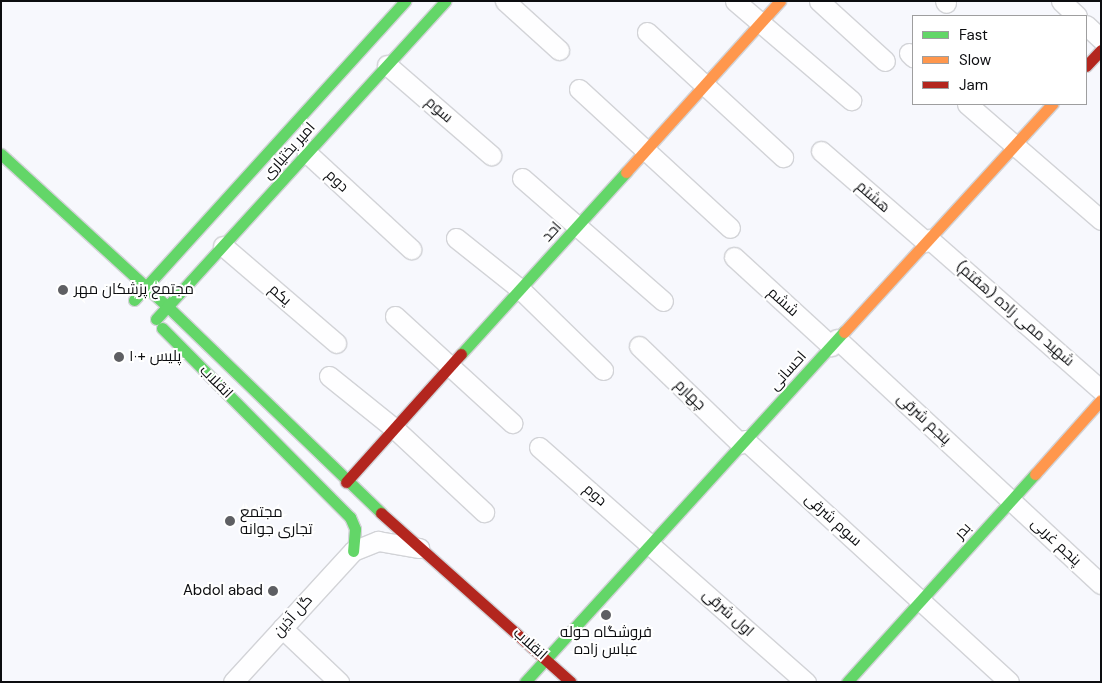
<!DOCTYPE html>
<meta charset="utf-8">
<style>
body{margin:0}
#map{position:relative;width:1102px;height:683px;overflow:hidden;background:#f7f8fd;font-family:"DM Sans",Cairo,sans-serif}
div>[style]{position:absolute}
[style*='--x']{left:calc(var(--x)*1px);top:calc(var(--y)*1px);width:calc(var(--w)*1px);rotate:calc(var(--a)*1deg)}
.roads{filter:drop-shadow(1px 0 #d2d3d7) drop-shadow(-1px 0 #d2d3d7) drop-shadow(0 1px #d2d3d7) drop-shadow(0 -1px #d2d3d7)}
.street>*{height:19px;margin:-9.5px;padding:0 9.5px;transform-origin:9.5px;border-radius:9.5px;background:#fefeff}
.fast>*{height:11px;margin:-5.5px;padding:0 5.5px;transform-origin:5.5px;border-radius:5.5px;background:#63d668}
.slow>*{height:11px;margin:-5.5px;padding:0 5.5px;transform-origin:5.5px;border-radius:5.5px;background:#ff974d}
.jam>*{height:11px;margin:-5.5px;padding:0 5.5px;transform-origin:5.5px;border-radius:5.5px;background:#b3261e}
.dots>*{width:14px;height:14px;translate:-50% -50%;box-sizing:border-box;border:2px solid #fff;border-radius:50%}
span{translate:-50% -50%;white-space:nowrap;text-align:center;line-height:1.15;-webkit-text-stroke:4px #fff;paint-order:stroke}
.street-label{font-size:15px;color:#0c0d10}
.poi-label{font-size:15px;color:#0c0d10}
.left{translate:0 -50%;text-align:left}
.right{translate:-100% -50%;text-align:right}
.frame{position:absolute;inset:0;border:2px solid #0c0d10;pointer-events:none}
.legend{position:absolute;left:912px;top:15px;width:175px;height:90px;box-sizing:border-box;background:#fff;border:1px solid #9e9e9f;margin:0;padding:6px 9px;list-style:none;font-size:15px;color:#0c0d10}
.legend li{display:flex;align-items:center;gap:10px;height:25px}
.legend b{width:25px;border:1px solid #9e9e9f}
</style>
<div id="map">
<div class="roads">
<div class="street">
<div style="--x:505;--y:1;--w:73;--a:42.2"></div>
<div style="--x:735;--y:1;--w:153;--a:40.5"></div>
<div style="--x:819;--y:1;--w:89;--a:42.3"></div>
<div style="--x:945;--y:1;--w:2;--a:63"></div>
<div style="--x:1061;--y:1;--w:22;--a:43"></div>
<div style="--x:1086;--y:25;--w:21;--a:43"></div>
<div style="--x:647;--y:32;--w:185;--a:42.6"></div>
<div style="--x:909;--y:53;--w:6;--a:45"></div>
<div style="--x:387;--y:65;--w:138;--a:40.9"></div>
<div style="--x:579;--y:89;--w:205;--a:42.6"></div>
<div style="--x:967;--y:104;--w:177;--a:40.9"></div>
<div style="--x:821;--y:151;--w:139;--a:40.9"></div>
<div style="--x:307;--y:153;--w:142;--a:42.7"></div>
<div style="--x:522;--y:178;--w:187;--a:41.1"></div>
<div style="--x:456;--y:238;--w:82;--a:38.6"></div>
<div style="--x:520;--y:289;--w:116;--a:44.3"></div>
<div style="--x:929;--y:239;--w:229;--a:41.3"></div>
<div style="--x:223;--y:246;--w:149;--a:40.6"></div>
<div style="--x:734;--y:257;--w:132;--a:42.5"></div>
<div style="--x:395;--y:316;--w:159;--a:42.4"></div>
<div style="--x:837;--y:339;--w:360;--a:42.9"></div>
<div style="--x:639;--y:346;--w:141;--a:43.9"></div>
<div style="--x:329;--y:376;--w:85;--a:38.8"></div>
<div style="--x:395;--y:429;--w:122;--a:43"></div>
<div style="--x:745;--y:440;--w:358;--a:42.5"></div>
<div style="--x:539;--y:447;--w:356;--a:41.4"></div>
<div style="--x:282;--y:628;--w:79;--a:43.5"></div>
<div style="--x:233;--y:682;--w:178;--a:-47.5"></div>
<div style="--x:353;--y:551;--w:27;--a:-22"></div>
<div style="--x:378;--y:541;--w:42;--a:9.7"></div>
</div>
<div class="fast">
<div style="--x:1;--y:154;--w:225;--a:42.5"></div>
<div style="--x:167;--y:306;--w:298;--a:44"></div>
<div style="--x:134;--y:300;--w:404;--a:-47.8"></div>
<div style="--x:156;--y:319;--w:430;--a:-47.7"></div>
<div style="--x:162;--y:328;--w:267;--a:45.2"></div>
<div style="--x:350;--y:517;--w:13;--a:67"></div>
<div style="--x:355;--y:529;--w:22;--a:95"></div>
<div style="--x:461;--y:354;--w:246;--a:-47.8"></div>
<div style="--x:525;--y:682;--w:474;--a:-47.7"></div>
<div style="--x:847;--y:682;--w:280;--a:-47.9"></div>
</div>
<div class="slow">
<div style="--x:626;--y:172;--w:230;--a:-48"></div>
<div style="--x:844;--y:332;--w:309;--a:-47.6"></div>
<div style="--x:1035;--y:474;--w:99;--a:-48.3"></div>
</div>
<div class="jam">
<div style="--x:1086;--y:66;--w:22;--a:-47"></div>
<div style="--x:346;--y:482;--w:172;--a:-48.1"></div>
<div style="--x:381;--y:513;--w:254;--a:41.7"></div>
</div>
</div>
<div class="dots">
<div style="left:63px;top:290px;background:#5e5f63"></div>
<div style="left:119px;top:357px;background:#5e5f63"></div>
<div style="left:230px;top:521px;background:#5e5f63"></div>
<div style="left:273px;top:591px;background:#5e5f63"></div>
<div style="left:606px;top:615px;background:#5e5f63"></div>
</div>
<div class="street-label">
<span style="left:439px;top:110px;rotate:41deg">سوم</span>
<span style="left:289px;top:151px;rotate:-48deg">امیر بختیاری</span>
<span style="left:337px;top:181px;rotate:43deg">دوم</span>
<span style="left:873px;top:197px;rotate:41deg">هشتم</span>
<span style="left:552px;top:232px;rotate:-48deg">احد</span>
<span style="left:280px;top:295px;rotate:41deg">یکم</span>
<span style="left:783px;top:302px;rotate:42deg">ششم</span>
<span style="left:1015px;top:314px;rotate:41deg">شهید ممی زاده (هفتم)</span>
<span style="left:788px;top:371px;rotate:-48deg">احسانی</span>
<span style="left:216px;top:382px;rotate:45deg">انقلاب</span>
<span style="left:690px;top:395px;rotate:44deg">چهارم</span>
<span style="left:924px;top:419px;rotate:43deg">پنجم شرقی</span>
<span style="left:595px;top:495px;rotate:41deg">دوم</span>
<span style="left:833px;top:520px;rotate:42deg">سوم شرقی</span>
<span style="left:963px;top:531px;rotate:-48deg">بدر</span>
<span style="left:1056px;top:542px;rotate:43deg">پنجم غربی</span>
<span style="left:728px;top:613px;rotate:42deg">اول شرقی</span>
<span style="left:293px;top:616px;rotate:-48deg">گل آذین</span>
<span style="left:530px;top:644px;rotate:42deg">انقلاب</span>
</div>
<div class="poi-label">
<span class="left" style="left:74px;top:290px">مجتمع پزشکان مهر</span>
<span class="left" style="left:129px;top:357px">پلیس +۱۰</span>
<span class="left" style="left:240px;top:521px">مجتمع<br>تجاری جوانه</span>
<span class="right" style="left:263px;top:591px">Abdol abad</span>
<span style="left:606px;top:641px">فروشگاه حوله<br>عباس زاده</span>
</div>
<div class="frame"></div>
<ul class="legend">
<li><b style="height:6px;background:#63d668"></b>Fast</li>
<li><b style="height:6px;background:#ff974d"></b>Slow</li>
<li><b style="height:6px;background:#b3261e"></b>Jam</li>
</ul>
</div>
